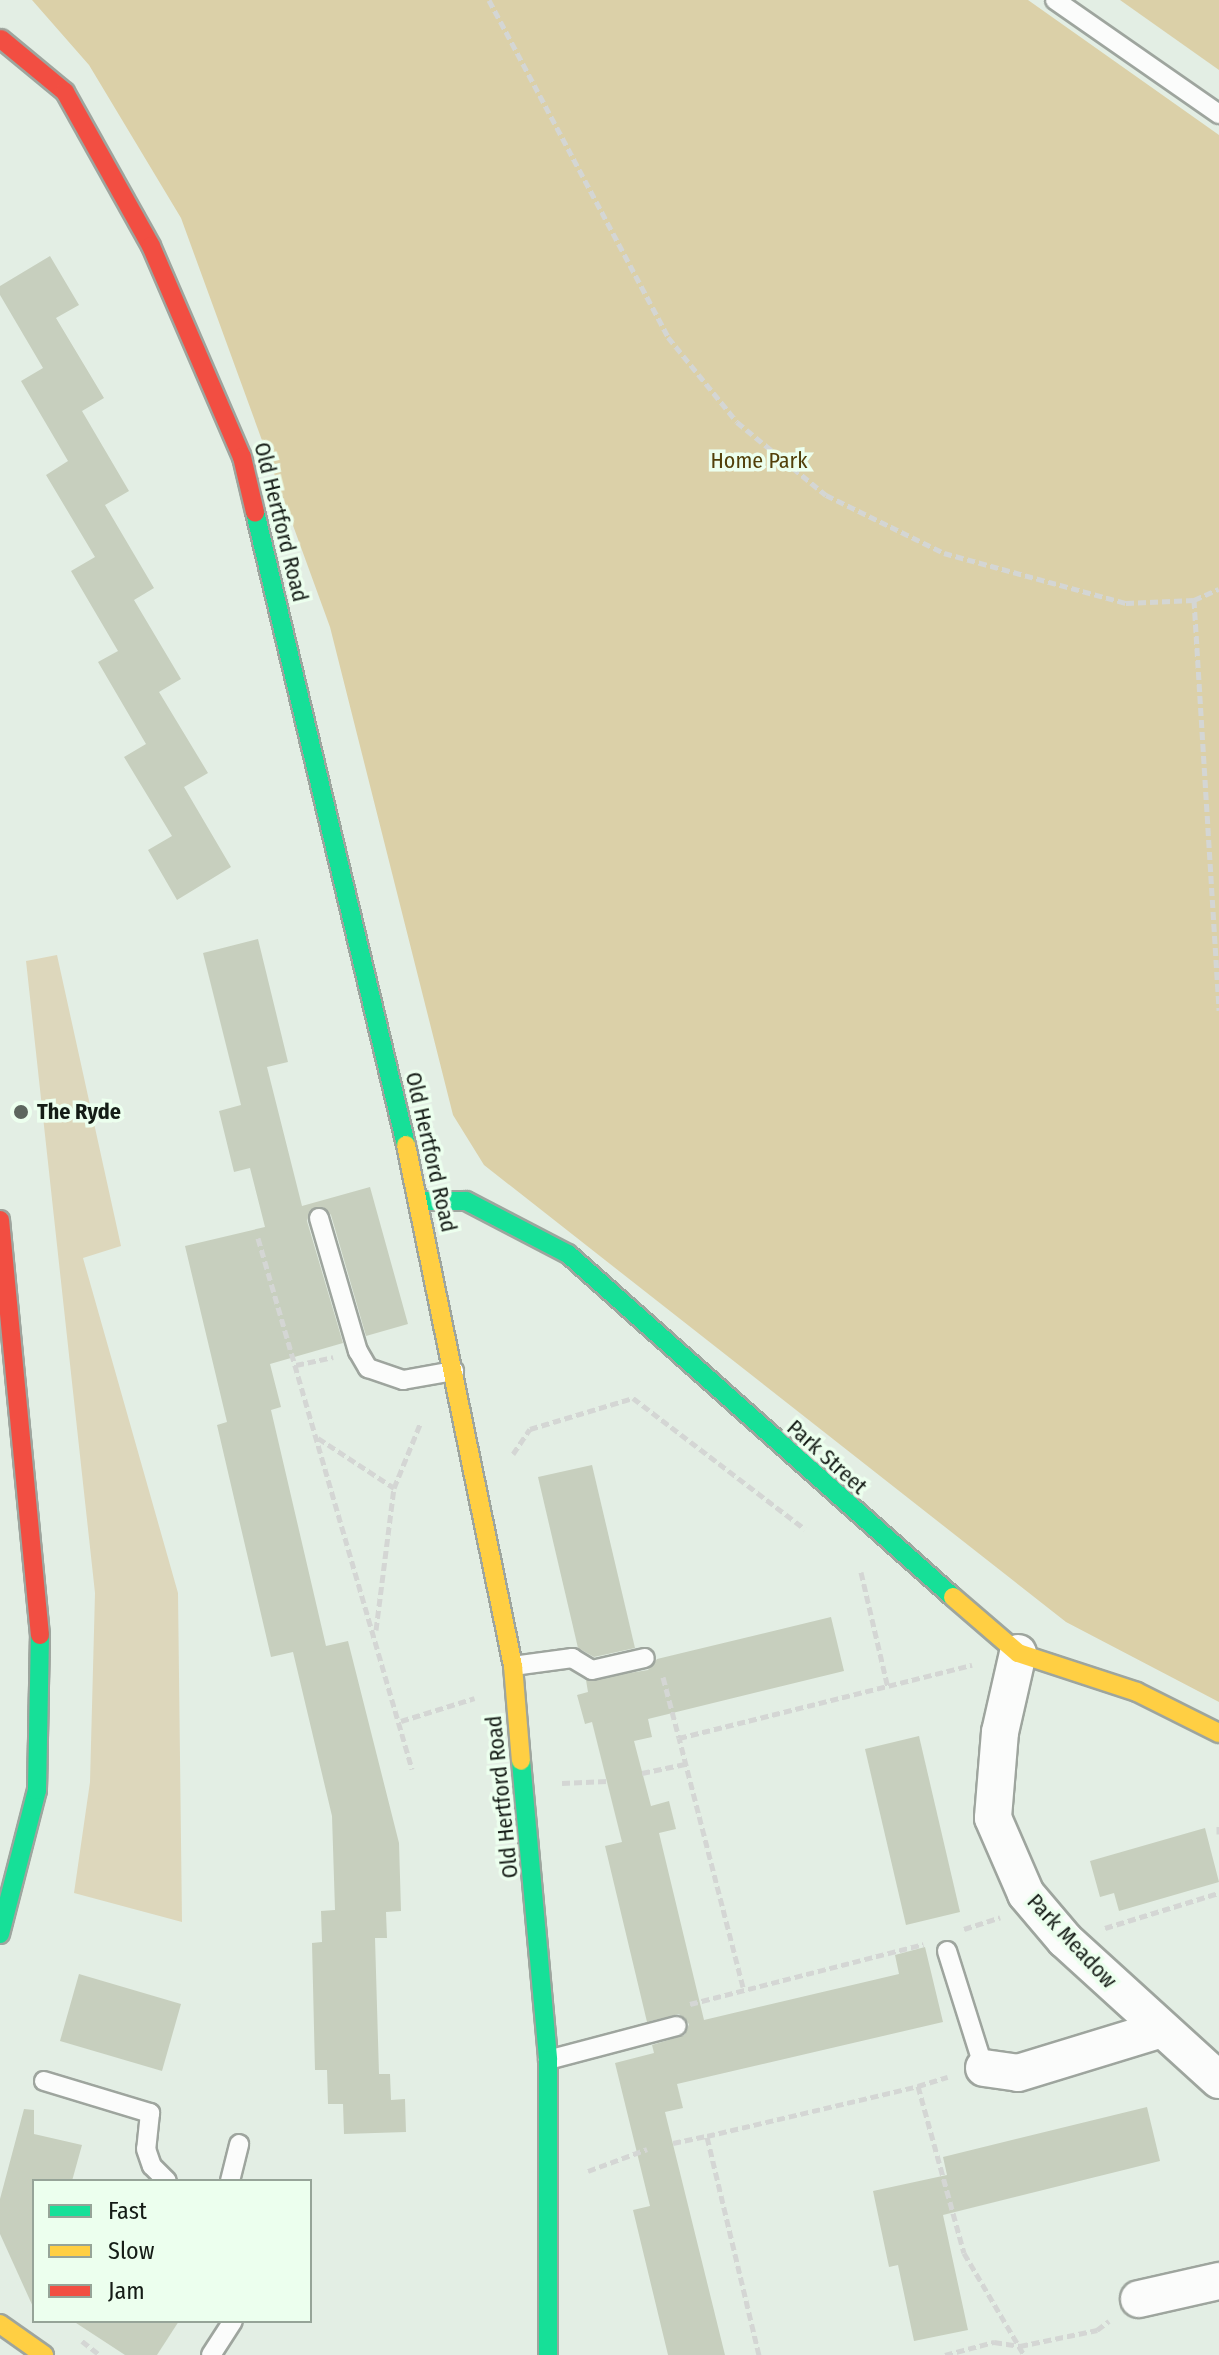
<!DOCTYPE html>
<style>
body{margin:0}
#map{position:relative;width:1219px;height:2355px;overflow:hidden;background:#e3eee4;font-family:"Fira Sans Condensed",sans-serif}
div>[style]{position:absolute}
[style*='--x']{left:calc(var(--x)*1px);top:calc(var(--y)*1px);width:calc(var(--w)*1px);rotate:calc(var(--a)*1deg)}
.green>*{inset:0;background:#ddd7bc}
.forest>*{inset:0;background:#dbd0a8}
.building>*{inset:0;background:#c7cfbe}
.path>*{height:5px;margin-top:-2.5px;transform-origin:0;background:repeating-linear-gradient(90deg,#d4d6d4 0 8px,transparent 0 12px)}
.roads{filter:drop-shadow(2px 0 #9ea59e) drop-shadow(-2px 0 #9ea59e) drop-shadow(0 2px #9ea59e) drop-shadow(0 -2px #9ea59e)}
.lane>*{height:18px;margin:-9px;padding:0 9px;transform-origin:9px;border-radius:9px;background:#fbfcfb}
.street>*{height:36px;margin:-18px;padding:0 18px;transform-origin:18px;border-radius:18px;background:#fbfcfb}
.fast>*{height:18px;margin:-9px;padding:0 9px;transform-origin:9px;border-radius:9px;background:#16e098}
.slow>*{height:18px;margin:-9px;padding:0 9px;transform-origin:9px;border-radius:9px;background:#ffcf43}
.jam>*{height:18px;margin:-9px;padding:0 9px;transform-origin:9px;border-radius:9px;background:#f24e42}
.dots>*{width:22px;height:22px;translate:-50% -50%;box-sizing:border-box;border:4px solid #ecffee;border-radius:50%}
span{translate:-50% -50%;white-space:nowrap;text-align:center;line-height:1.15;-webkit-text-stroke:7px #ecffee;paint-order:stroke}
.park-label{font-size:22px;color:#523f09}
.street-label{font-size:22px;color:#151c16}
.poi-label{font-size:22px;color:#151c16;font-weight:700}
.left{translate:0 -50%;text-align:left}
.legend{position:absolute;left:32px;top:2179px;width:280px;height:144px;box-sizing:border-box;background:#ecffee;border:2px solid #96a498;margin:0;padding:10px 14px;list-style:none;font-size:24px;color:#151c16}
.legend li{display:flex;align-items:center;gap:16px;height:40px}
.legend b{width:40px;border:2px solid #96a498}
</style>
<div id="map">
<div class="green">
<div style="clip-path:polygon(57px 955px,121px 1246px,83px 1258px,178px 1593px,182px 1922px,74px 1893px,90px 1782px,95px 1593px,26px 961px)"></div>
</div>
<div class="forest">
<div style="clip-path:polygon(32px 0,1028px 0,1219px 135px,1219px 1702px,1066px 1622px,484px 1165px,453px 1115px,330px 627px,181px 218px,89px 65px)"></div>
<div style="clip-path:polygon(1120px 0,1219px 0,1219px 70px)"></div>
</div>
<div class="building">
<div style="clip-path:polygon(50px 256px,79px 305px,56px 318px,104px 398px,82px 411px,129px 491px,105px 505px,154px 588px,134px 600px,181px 679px,159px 692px,208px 773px,184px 787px,231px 867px,177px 900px,148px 850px,172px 836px,124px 757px,146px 744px,98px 662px,118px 651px,71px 571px,95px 557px,46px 475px,68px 461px,21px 381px,43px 368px,0 295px,0 286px)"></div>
<div style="clip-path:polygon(258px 939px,288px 1062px,267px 1067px,302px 1206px,370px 1187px,408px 1324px,366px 1336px,331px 1215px,323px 1207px,311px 1209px,307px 1221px,343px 1343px,270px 1364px,281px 1407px,271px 1410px,326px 1646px,348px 1641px,399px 1843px,401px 1911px,386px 1912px,387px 1938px,375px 1938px,379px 2074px,390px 2074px,391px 2100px,405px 2099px,406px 2132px,344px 2134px,343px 2104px,328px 2104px,327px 2070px,315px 2070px,312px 1943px,322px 1942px,321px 1911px,335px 1910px,332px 1816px,293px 1652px,271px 1657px,217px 1425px,227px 1422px,185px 1246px,265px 1227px,250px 1168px,234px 1172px,219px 1111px,241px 1105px,203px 953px)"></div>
<div style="clip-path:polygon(592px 1465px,635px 1648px,594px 1657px,578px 1648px,538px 1477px)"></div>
<div style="clip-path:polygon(831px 1617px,844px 1671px,648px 1719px,652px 1737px,634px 1741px,651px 1806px,669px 1801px,676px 1829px,659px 1833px,704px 2020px,899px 1974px,895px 1955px,925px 1947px,943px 2022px,677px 2084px,683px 2108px,665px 2112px,725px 2355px,668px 2355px,633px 2210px,650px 2206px,615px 2063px,654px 2053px,652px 2045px,685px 2035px,689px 2024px,679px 2014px,647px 2022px,605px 1846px,622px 1842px,592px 1722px,585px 1724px,577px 1695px,588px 1692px,586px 1680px,648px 1670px,657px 1659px)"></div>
<div style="clip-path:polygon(919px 1736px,960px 1912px,906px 1925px,865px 1749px)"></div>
<div style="clip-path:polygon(1205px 1828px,1219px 1882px,1119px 1911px,1114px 1893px,1100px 1897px,1090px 1861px)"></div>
<div style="clip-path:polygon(79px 1974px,181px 2004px,162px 2071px,60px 2041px)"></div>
<div style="clip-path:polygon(1147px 2107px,1160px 2161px,943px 2215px,968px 2330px,914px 2341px,898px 2265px,889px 2267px,873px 2191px,947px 2175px,943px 2157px)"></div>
<div style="clip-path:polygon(24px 2109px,34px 2110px,34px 2134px,82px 2145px,72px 2181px,34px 2181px,34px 2309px,0 2234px,0 2199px)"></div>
<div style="clip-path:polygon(73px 2321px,179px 2321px,157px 2355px,125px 2355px)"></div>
</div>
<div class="path">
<div style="--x:489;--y:0;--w:382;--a:62"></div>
<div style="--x:668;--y:337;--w:109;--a:50.9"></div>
<div style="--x:737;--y:422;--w:115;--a:39.4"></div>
<div style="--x:826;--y:495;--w:131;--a:26.2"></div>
<div style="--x:944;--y:553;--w:189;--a:15.4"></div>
<div style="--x:1126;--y:603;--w:68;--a:-2.5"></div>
<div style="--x:1194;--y:600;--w:27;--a:-24"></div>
<div style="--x:1194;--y:600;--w:411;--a:86.5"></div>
<div style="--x:258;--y:1238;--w:553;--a:73.83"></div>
<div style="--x:296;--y:1365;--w:38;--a:-12"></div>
<div style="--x:318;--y:1438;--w:91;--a:33.3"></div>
<div style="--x:513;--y:1454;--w:30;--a:-56"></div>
<div style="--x:530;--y:1429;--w:108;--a:-16.8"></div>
<div style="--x:633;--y:1398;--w:216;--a:37.3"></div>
<div style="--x:861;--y:1572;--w:119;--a:76.9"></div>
<div style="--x:376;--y:1630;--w:143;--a:-82.8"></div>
<div style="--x:394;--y:1488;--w:71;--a:-67.8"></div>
<div style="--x:663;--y:1677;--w:63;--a:75.3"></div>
<div style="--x:401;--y:1721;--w:77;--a:-17.3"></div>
<div style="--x:642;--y:1773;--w:44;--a:-11.8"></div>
<div style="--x:562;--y:1783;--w:45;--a:-2.5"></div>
<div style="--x:1219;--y:1826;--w:8;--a:90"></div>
<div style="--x:1105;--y:1928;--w:119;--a:-17.1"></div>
<div style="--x:964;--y:1929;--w:38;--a:-18"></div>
<div style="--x:743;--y:1987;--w:257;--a:-104.4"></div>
<div style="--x:679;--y:1738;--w:302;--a:-14"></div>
<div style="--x:690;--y:2004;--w:241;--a:-14.4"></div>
<div style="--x:918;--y:2086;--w:31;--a:-17"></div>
<div style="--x:673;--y:2143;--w:35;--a:-12"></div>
<div style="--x:588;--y:2171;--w:63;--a:-20.4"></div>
<div style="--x:82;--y:2341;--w:23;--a:38"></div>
<div style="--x:759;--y:2355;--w:225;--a:-103.4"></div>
<div style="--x:707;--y:2136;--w:217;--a:-13.3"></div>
<div style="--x:918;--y:2086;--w:173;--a:74.6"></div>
<div style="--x:964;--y:2253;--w:118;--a:59.5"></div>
<div style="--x:945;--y:2355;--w:51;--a:-14.9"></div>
<div style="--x:994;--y:2342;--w:26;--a:9"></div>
<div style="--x:1020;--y:2346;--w:79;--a:-11.7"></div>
<div style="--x:1097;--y:2330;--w:15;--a:-37"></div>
</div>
<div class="roads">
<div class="lane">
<div style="--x:1055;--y:0;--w:200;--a:34.8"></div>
<div style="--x:319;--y:1218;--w:139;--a:73.7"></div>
<div style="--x:358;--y:1351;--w:20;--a:60"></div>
<div style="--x:368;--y:1368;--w:37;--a:19"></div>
<div style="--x:403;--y:1380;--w:52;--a:-10"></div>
<div style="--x:513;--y:1666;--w:60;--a:-7.7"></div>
<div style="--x:572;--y:1658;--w:23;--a:31"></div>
<div style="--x:592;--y:1670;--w:54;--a:-12.8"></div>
<div style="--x:947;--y:1951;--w:123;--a:72.5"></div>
<div style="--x:548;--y:2060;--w:133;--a:-14.8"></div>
<div style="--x:44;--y:2081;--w:111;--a:16.8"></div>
<div style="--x:150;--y:2113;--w:36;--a:96"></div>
<div style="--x:146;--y:2149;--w:18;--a:71"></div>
<div style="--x:152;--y:2166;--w:21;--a:45"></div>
<div style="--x:230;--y:2181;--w:38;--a:-76"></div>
<div style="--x:211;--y:2355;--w:40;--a:-57.1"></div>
</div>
<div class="street">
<div style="--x:1018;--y:1653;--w:81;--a:102.8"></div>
<div style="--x:1000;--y:1732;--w:86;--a:94.7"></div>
<div style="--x:993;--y:1818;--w:83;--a:66.5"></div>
<div style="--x:1026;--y:1894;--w:60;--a:49.7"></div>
<div style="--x:1065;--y:1940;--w:208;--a:42.3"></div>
<div style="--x:984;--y:2068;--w:34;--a:8"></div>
<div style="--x:1018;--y:2073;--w:147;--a:-17"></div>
<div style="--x:1139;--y:2299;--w:82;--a:-12.7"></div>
</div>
<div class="fast">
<div style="--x:255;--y:512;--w:651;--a:76.58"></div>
<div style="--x:419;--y:1201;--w:47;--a:0"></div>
<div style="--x:466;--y:1201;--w:115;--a:27.5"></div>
<div style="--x:568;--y:1254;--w:516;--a:41.7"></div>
<div style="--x:521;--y:1761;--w:300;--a:84.8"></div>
<div style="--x:548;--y:2060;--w:295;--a:90"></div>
<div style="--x:0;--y:1934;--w:149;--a:-75.6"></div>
<div style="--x:37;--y:1790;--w:155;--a:-88.9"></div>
</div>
<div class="slow">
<div style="--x:406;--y:1145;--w:532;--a:78.39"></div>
<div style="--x:513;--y:1666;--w:95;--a:85.2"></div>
<div style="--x:953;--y:1597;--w:86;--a:40.7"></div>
<div style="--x:1018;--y:1653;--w:125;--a:18.1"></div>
<div style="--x:1137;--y:1692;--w:92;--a:26.6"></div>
<div style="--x:0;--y:2324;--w:54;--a:35.2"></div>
</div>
<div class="jam">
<div style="--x:1;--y:39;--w:83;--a:39.6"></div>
<div style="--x:65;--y:92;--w:176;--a:60.8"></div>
<div style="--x:151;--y:246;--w:230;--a:66.7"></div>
<div style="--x:242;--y:457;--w:57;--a:76.7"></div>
<div style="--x:0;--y:1220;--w:417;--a:84.5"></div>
</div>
</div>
<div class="dots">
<div style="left:21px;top:1112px;background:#5d665e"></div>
</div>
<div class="park-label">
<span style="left:759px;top:461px">Home Park</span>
</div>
<div class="street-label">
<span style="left:281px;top:522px;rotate:76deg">Old Hertford Road</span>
<span style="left:431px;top:1152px;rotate:77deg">Old Hertford Road</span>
<span style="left:827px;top:1457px;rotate:42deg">Park Street</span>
<span style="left:502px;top:1797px;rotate:-96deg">Old Hertford Road</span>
<span style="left:1072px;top:1941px;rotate:47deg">Park Meadow</span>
</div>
<div class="poi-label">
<span class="left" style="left:37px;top:1112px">The Ryde</span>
</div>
<ul class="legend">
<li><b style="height:10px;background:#16e098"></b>Fast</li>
<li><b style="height:10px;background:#ffcf43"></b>Slow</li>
<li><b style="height:10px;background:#f24e42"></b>Jam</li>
</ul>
</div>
